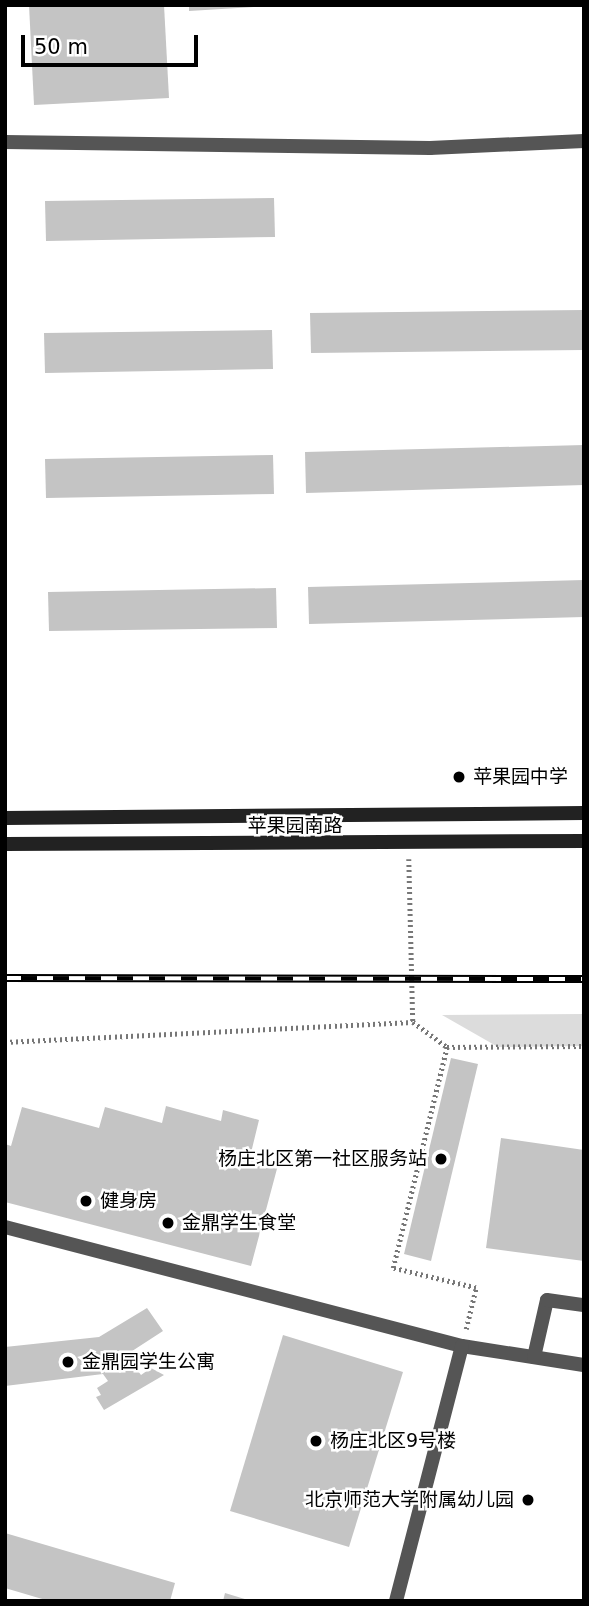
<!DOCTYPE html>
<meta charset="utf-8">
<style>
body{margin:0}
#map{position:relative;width:589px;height:1606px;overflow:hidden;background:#fff;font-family:"DejaVu Sans","Noto Sans SC",sans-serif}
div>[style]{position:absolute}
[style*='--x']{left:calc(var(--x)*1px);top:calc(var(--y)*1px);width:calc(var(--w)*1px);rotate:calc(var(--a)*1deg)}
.green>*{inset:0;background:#dcdcdc}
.building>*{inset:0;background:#c4c4c4}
.path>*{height:4.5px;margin-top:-2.25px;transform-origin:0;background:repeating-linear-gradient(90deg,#777 0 2px,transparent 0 5.5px)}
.minor>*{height:14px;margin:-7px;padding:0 7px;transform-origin:7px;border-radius:7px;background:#555}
.secondary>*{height:14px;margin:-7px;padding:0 7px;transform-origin:7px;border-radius:7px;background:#222}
.rail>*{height:8px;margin-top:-4px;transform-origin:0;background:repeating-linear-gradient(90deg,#fff 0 16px,#000 0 32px);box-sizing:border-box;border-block:2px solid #000}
.dots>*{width:19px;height:19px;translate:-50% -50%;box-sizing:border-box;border:4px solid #fff;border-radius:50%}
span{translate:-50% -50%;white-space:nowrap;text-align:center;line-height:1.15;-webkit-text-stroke:5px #fff;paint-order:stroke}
.poi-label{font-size:19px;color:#000}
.left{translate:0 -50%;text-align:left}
.right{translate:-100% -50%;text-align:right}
.street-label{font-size:19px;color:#000}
.frame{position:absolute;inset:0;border:7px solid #000;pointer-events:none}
.scale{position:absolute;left:21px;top:35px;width:177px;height:32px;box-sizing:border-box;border:4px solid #000;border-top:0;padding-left:9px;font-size:21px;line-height:24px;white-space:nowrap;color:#000;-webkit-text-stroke:5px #fff;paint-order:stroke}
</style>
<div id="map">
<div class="green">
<div style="clip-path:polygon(584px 1014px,584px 1046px,498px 1047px,442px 1015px)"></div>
</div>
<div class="building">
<div style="clip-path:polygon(29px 5px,164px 5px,169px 98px,34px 105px)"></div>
<div style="clip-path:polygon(189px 5px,254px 5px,254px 7px,189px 11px)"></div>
<div style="clip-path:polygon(274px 198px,275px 237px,46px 241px,45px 201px)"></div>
<div style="clip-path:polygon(584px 310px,584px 350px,311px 353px,310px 313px)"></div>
<div style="clip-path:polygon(272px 330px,273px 369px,45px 373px,44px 333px)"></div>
<div style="clip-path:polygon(584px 445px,584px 485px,306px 493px,305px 452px)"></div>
<div style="clip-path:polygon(273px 455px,274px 494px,46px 498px,45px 459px)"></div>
<div style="clip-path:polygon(584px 580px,584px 617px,309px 624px,308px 587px)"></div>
<div style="clip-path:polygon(276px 588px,277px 628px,49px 631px,48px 592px)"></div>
<div style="clip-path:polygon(451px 1058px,478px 1064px,431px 1261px,404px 1254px)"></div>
<div style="clip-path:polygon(166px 1106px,221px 1121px,223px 1110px,259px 1120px,250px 1157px,278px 1165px,251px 1266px,5px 1202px,5px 1144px,11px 1146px,22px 1107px,99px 1128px,105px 1107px,162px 1123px)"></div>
<div style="clip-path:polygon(501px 1138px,584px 1150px,584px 1261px,486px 1248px)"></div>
<div style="clip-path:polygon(147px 1308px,163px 1331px,126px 1355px,141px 1375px,151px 1368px,164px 1375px,104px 1410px,96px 1397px,101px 1395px,97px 1388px,108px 1381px,103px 1374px,5px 1386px,5px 1347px,99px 1337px)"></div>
<div style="clip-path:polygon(283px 1335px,403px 1372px,349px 1547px,230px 1511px)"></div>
<div style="clip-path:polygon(5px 1533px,175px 1583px,170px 1601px,49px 1601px,5px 1588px)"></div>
<div style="clip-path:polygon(225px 1593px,248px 1600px,248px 1601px,223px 1601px)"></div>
</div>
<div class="path">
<div style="--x:409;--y:859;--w:163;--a:88.6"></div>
<div style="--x:5;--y:1042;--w:408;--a:-2.8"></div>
<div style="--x:413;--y:1022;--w:42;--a:36.3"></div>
<div style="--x:466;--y:1329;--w:42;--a:-76.3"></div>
<div style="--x:476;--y:1288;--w:85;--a:-166.5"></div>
<div style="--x:393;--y:1268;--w:228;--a:-76.3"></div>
<div style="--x:447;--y:1047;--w:137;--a:-0.4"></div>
</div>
<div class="minor">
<div style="--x:5;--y:142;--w:425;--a:0.8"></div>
<div style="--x:430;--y:148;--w:154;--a:-2.6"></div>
<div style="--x:5;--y:1227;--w:472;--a:14.6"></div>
<div style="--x:462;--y:1346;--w:123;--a:8.9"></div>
<div style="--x:534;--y:1357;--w:58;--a:-77.2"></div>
<div style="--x:547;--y:1300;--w:37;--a:8"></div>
<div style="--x:396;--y:1601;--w:263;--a:-75.5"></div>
</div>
<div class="secondary">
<div style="--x:5;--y:818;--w:579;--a:-0.49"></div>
<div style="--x:5;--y:844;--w:579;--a:-0.3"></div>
</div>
<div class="rail">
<div style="--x:5;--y:978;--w:579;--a:0.1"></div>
</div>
<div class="dots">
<div style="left:459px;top:777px;background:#000"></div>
<div style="left:441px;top:1159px;background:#000"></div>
<div style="left:86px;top:1201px;background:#000"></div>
<div style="left:168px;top:1223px;background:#000"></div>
<div style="left:68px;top:1362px;background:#000"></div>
<div style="left:316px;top:1441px;background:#000"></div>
<div style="left:528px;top:1500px;background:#000"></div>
</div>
<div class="poi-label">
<span class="left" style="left:473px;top:777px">苹果园中学</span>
<span class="right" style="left:427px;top:1159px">杨庄北区第一社区服务站</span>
<span class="left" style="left:100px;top:1201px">健身房</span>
<span class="left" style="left:182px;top:1223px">金鼎学生食堂</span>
<span class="left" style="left:82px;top:1362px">金鼎园学生公寓</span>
<span class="left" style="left:330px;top:1441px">杨庄北区9号楼</span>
<span class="right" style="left:514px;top:1500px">北京师范大学附属幼儿园</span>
</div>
<div class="street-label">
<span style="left:295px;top:826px">苹果园南路</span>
</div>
<div class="frame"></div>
<div class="scale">50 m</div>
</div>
